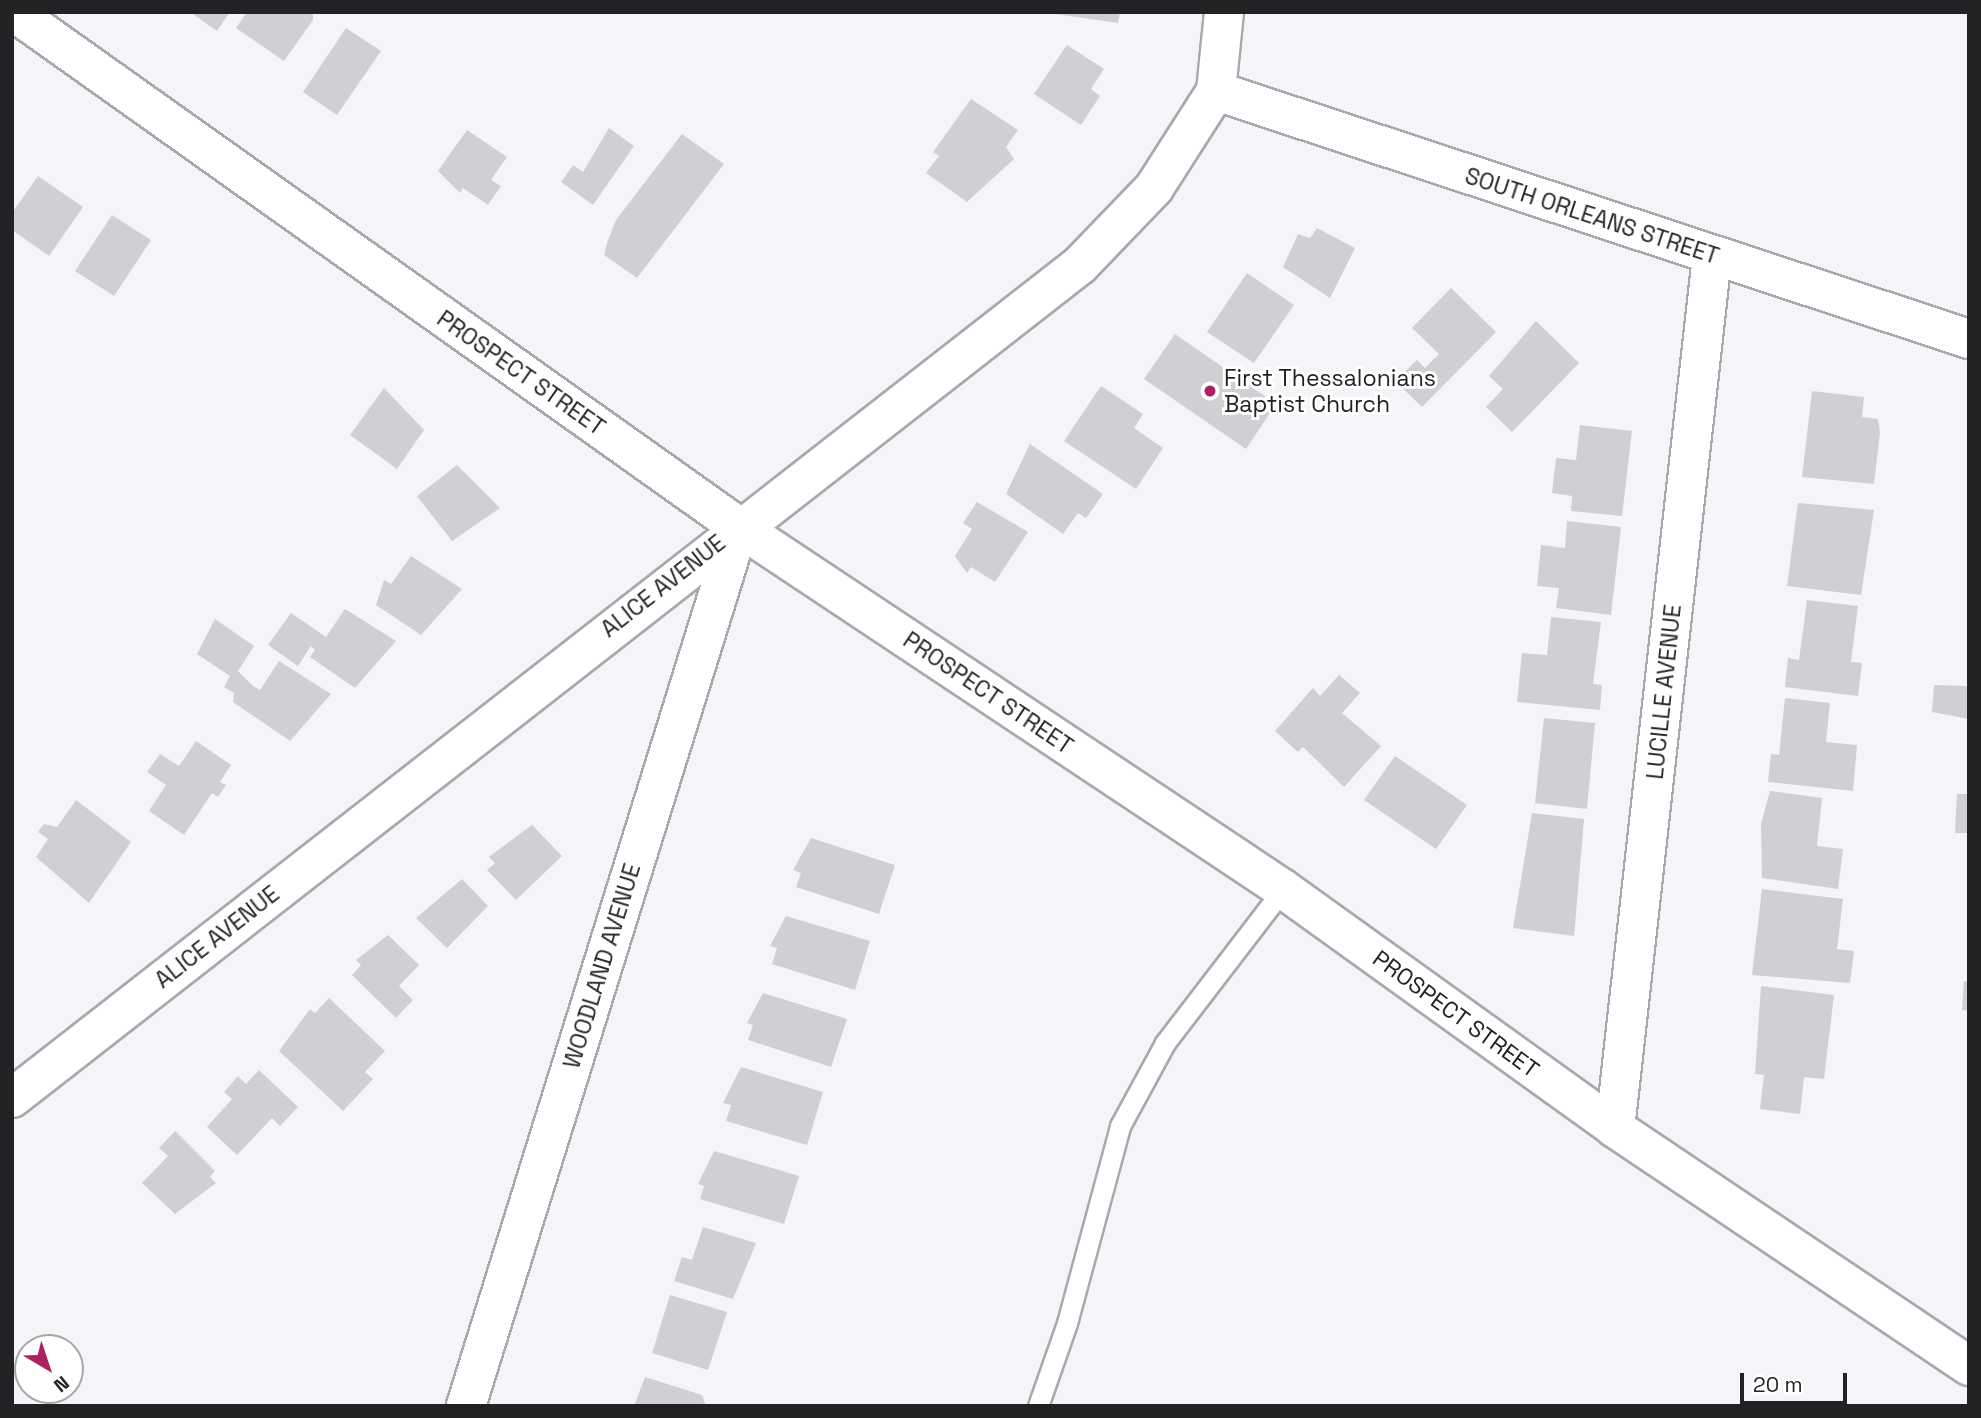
<!DOCTYPE html>
<style>
body{margin:0}
#map{position:relative;width:1981px;height:1418px;overflow:hidden;background:#f6f4f8;font-family:"Space Grotesk",sans-serif}
div>[style]{position:absolute}
[style*='--x']{left:calc(var(--x)*1px);top:calc(var(--y)*1px);width:calc(var(--w)*1px);rotate:calc(var(--a)*1deg)}
.building>*{inset:0;background:#d1cfd3}
.roads{filter:drop-shadow(2px 0 #aba8ad) drop-shadow(-2px 0 #aba8ad) drop-shadow(0 2px #aba8ad) drop-shadow(0 -2px #aba8ad)}
.lane>*{height:19px;margin:-9.5px;padding:0 9.5px;transform-origin:9.5px;border-radius:9.5px;background:#fff}
.street>*{height:38px;margin:-19px;padding:0 19px;transform-origin:19px;border-radius:19px;background:#fff}
.secondary>*{height:38px;margin:-19px;padding:0 19px;transform-origin:19px;border-radius:19px;background:#fff}
.dots>*{width:19px;height:19px;translate:-50% -50%;box-sizing:border-box;border:4px solid #fff;border-radius:50%}
span{translate:-50% -50%;white-space:nowrap;text-align:center;line-height:1.15;-webkit-text-stroke:6px #fff;paint-order:stroke}
.street-label{font-size:23px;color:#222123}
.poi-label{font-size:23px;color:#222123}
.left{translate:0 -50%;text-align:left}
.frame{position:absolute;inset:0;border:14px solid #222123;pointer-events:none}
.north{position:absolute;left:14px;top:1334px;width:70px;height:70px;box-sizing:border-box;background:#fff;border:2px solid #a7a6a7;border-radius:50%;rotate:141deg;font-size:19px;font-weight:700;line-height:28px;text-align:center;color:#222123}
.north::after{content:'';display:block;margin:auto;width:24px;height:32px;background:#ac215f;clip-path:polygon(50% 0,100% 100%,50% 72%,0 100%)}
.scale{position:absolute;left:1740px;top:1373px;width:107px;height:32px;box-sizing:border-box;border:4px solid #222123;border-top:0;padding-left:9px;font-size:21px;line-height:24px;white-space:nowrap;color:#222123;-webkit-text-stroke:5px #fff;paint-order:stroke}
</style>
<div id="map">
<div class="building">
<div style="clip-path:polygon(190px 12px,230px 12px,217px 31px)"></div>
<div style="clip-path:polygon(247px 12px,313px 12px,313px 20px,284px 61px,236px 28px)"></div>
<div style="clip-path:polygon(1041px 12px,1120px 12px,1118px 23px)"></div>
<div style="clip-path:polygon(346px 28px,381px 51px,337px 115px,303px 92px)"></div>
<div style="clip-path:polygon(1067px 45px,1104px 69px,1091px 89px,1100px 96px,1081px 125px,1034px 94px)"></div>
<div style="clip-path:polygon(971px 99px,1018px 130px,1006px 147px,1014px 159px,967px 202px,926px 173px,939px 156px,933px 152px)"></div>
<div style="clip-path:polygon(609px 128px,634px 146px,593px 205px,561px 182px,573px 165px,583px 172px)"></div>
<div style="clip-path:polygon(467px 130px,507px 157px,491px 180px,501px 186px,488px 205px,463px 188px,460px 193px,438px 171px)"></div>
<div style="clip-path:polygon(682px 134px,724px 164px,637px 278px,604px 255px,607px 243px,616px 220px)"></div>
<div style="clip-path:polygon(38px 176px,83px 207px,49px 256px,12px 230px,12px 213px)"></div>
<div style="clip-path:polygon(112px 215px,151px 240px,114px 296px,75px 271px)"></div>
<div style="clip-path:polygon(1317px 228px,1355px 248px,1330px 298px,1283px 267px,1298px 234px,1310px 238px)"></div>
<div style="clip-path:polygon(1247px 273px,1294px 305px,1254px 363px,1207px 332px)"></div>
<div style="clip-path:polygon(1451px 288px,1496px 332px,1422px 407px,1395px 381px,1417px 360px,1425px 368px,1439px 354px,1412px 328px)"></div>
<div style="clip-path:polygon(1536px 321px,1579px 363px,1512px 432px,1486px 407px,1503px 389px,1489px 376px)"></div>
<div style="clip-path:polygon(1175px 334px,1276px 404px,1246px 449px,1144px 379px)"></div>
<div style="clip-path:polygon(1101px 386px,1143px 414px,1134px 428px,1163px 448px,1136px 489px,1064px 441px)"></div>
<div style="clip-path:polygon(384px 388px,424px 430px,397px 469px,350px 435px)"></div>
<div style="clip-path:polygon(1812px 391px,1864px 397px,1862px 417px,1878px 419px,1880px 432px,1874px 484px,1802px 477px)"></div>
<div style="clip-path:polygon(1580px 425px,1632px 431px,1622px 516px,1571px 511px,1572px 496px,1552px 493px,1556px 458px,1576px 460px)"></div>
<div style="clip-path:polygon(1030px 444px,1103px 494px,1086px 518px,1078px 513px,1063px 534px,1006px 494px)"></div>
<div style="clip-path:polygon(457px 465px,500px 508px,452px 541px,417px 496px)"></div>
<div style="clip-path:polygon(977px 502px,1028px 532px,995px 582px,971px 567px,967px 573px,955px 556px,972px 529px,963px 523px)"></div>
<div style="clip-path:polygon(1798px 503px,1874px 510px,1861px 595px,1787px 586px)"></div>
<div style="clip-path:polygon(1567px 521px,1621px 527px,1611px 615px,1556px 608px,1559px 588px,1537px 586px,1541px 545px,1565px 548px)"></div>
<div style="clip-path:polygon(411px 556px,462px 589px,421px 635px,376px 605px,384px 580px,391px 584px)"></div>
<div style="clip-path:polygon(1807px 600px,1858px 606px,1851px 662px,1862px 663px,1858px 696px,1785px 687px,1788px 658px,1799px 660px)"></div>
<div style="clip-path:polygon(345px 609px,396px 641px,355px 688px,310px 657px,315px 650px,311px 646px,298px 666px,268px 645px,291px 613px,326px 637px)"></div>
<div style="clip-path:polygon(1551px 617px,1601px 622px,1593px 684px,1602px 685px,1600px 710px,1517px 702px,1522px 653px,1547px 655px)"></div>
<div style="clip-path:polygon(215px 619px,254px 646px,238px 671px,253px 686px,260px 690px,279px 661px,331px 694px,290px 741px,233px 702px,234px 693px,224px 687px,230px 676px,197px 654px)"></div>
<div style="clip-path:polygon(1339px 675px,1360px 693px,1342px 713px,1381px 746px,1344px 787px,1303px 747px,1298px 752px,1275px 731px,1313px 688px,1320px 696px)"></div>
<div style="clip-path:polygon(1934px 685px,1969px 686px,1969px 719px,1932px 712px)"></div>
<div style="clip-path:polygon(1785px 698px,1830px 703px,1826px 742px,1857px 745px,1853px 791px,1768px 782px,1771px 754px,1779px 755px)"></div>
<div style="clip-path:polygon(1544px 718px,1595px 723px,1587px 809px,1535px 803px)"></div>
<div style="clip-path:polygon(196px 741px,231px 765px,220px 782px,226px 785px,218px 797px,212px 793px,184px 835px,149px 811px,166px 785px,147px 772px,160px 754px,179px 766px)"></div>
<div style="clip-path:polygon(1395px 756px,1467px 805px,1436px 849px,1364px 800px)"></div>
<div style="clip-path:polygon(1770px 791px,1822px 798px,1817px 846px,1843px 849px,1838px 889px,1762px 878px,1761px 824px)"></div>
<div style="clip-path:polygon(1957px 794px,1969px 794px,1969px 833px,1955px 833px)"></div>
<div style="clip-path:polygon(76px 800px,131px 842px,89px 903px,36px 857px,48px 839px,38px 832px,44px 824px,57px 827px)"></div>
<div style="clip-path:polygon(1532px 813px,1584px 819px,1574px 936px,1513px 928px)"></div>
<div style="clip-path:polygon(532px 825px,562px 856px,516px 900px,487px 870px,495px 863px,489px 857px)"></div>
<div style="clip-path:polygon(811px 838px,895px 865px,879px 914px,796px 887px,801px 873px,793px 870px)"></div>
<div style="clip-path:polygon(462px 879px,488px 906px,447px 948px,416px 918px)"></div>
<div style="clip-path:polygon(1762px 889px,1843px 899px,1837px 949px,1854px 951px,1850px 983px,1752px 975px)"></div>
<div style="clip-path:polygon(786px 916px,870px 941px,855px 990px,772px 964px,777px 948px,770px 946px)"></div>
<div style="clip-path:polygon(388px 935px,419px 965px,399px 986px,413px 1000px,396px 1018px,352px 975px,361px 965px,356px 960px)"></div>
<div style="clip-path:polygon(1964px 981px,1969px 982px,1969px 1011px,1962px 1010px)"></div>
<div style="clip-path:polygon(1761px 986px,1834px 995px,1824px 1079px,1804px 1077px,1800px 1114px,1760px 1109px,1764px 1075px,1755px 1074px)"></div>
<div style="clip-path:polygon(763px 993px,847px 1019px,831px 1067px,748px 1040px,753px 1025px,747px 1023px)"></div>
<div style="clip-path:polygon(329px 998px,385px 1051px,365px 1072px,373px 1079px,343px 1111px,279px 1051px,310px 1009px,315px 1013px)"></div>
<div style="clip-path:polygon(741px 1067px,823px 1092px,807px 1145px,726px 1121px,731px 1105px,723px 1103px)"></div>
<div style="clip-path:polygon(259px 1070px,298px 1107px,280px 1126px,272px 1118px,237px 1155px,207px 1127px,232px 1099px,224px 1092px,238px 1076px,246px 1084px)"></div>
<div style="clip-path:polygon(175px 1131px,215px 1171px,210px 1177px,216px 1183px,175px 1214px,142px 1183px,168px 1156px,159px 1148px)"></div>
<div style="clip-path:polygon(714px 1151px,799px 1176px,784px 1224px,700px 1199px,704px 1186px,698px 1184px)"></div>
<div style="clip-path:polygon(703px 1227px,756px 1243px,733px 1299px,674px 1281px,682px 1257px,692px 1260px)"></div>
<div style="clip-path:polygon(670px 1295px,727px 1312px,708px 1370px,652px 1353px)"></div>
<div style="clip-path:polygon(645px 1377px,702px 1395px,706px 1406px,634px 1406px)"></div>
</div>
<div class="roads">
<div class="lane">
<div style="--x:1038;--y:1406;--w:88;--a:-70.7"></div>
<div style="--x:1067;--y:1323;--w:204;--a:-74.9"></div>
<div style="--x:1120;--y:1126;--w:94;--a:-61.5"></div>
<div style="--x:1165;--y:1043;--w:194;--a:-52.5"></div>
</div>
<div class="street">
<div style="--x:1216;--y:91;--w:793;--a:18.23"></div>
<div style="--x:1615;--y:1128;--w:877;--a:-83.65"></div>
<div style="--x:466;--y:1406;--w:920;--a:-72.75"></div>
</div>
<div class="secondary">
<div style="--x:14;--y:12;--w:889;--a:35.39"></div>
<div style="--x:739;--y:527;--w:653;--a:33.64"></div>
<div style="--x:1283;--y:889;--w:409;--a:35.7"></div>
<div style="--x:1615;--y:1128;--w:427;--a:33.9"></div>
<div style="--x:12;--y:1098;--w:1354;--a:-37.95"></div>
<div style="--x:1080;--y:265;--w:107;--a:-46.1"></div>
<div style="--x:1154;--y:188;--w:115;--a:-57.4"></div>
<div style="--x:1216;--y:91;--w:79;--a:-84.2"></div>
</div>
</div>
<div class="dots">
<div style="left:1210px;top:391px;background:#ac215f"></div>
</div>
<div class="street-label">
<span style="left:1592px;top:216px;rotate:18deg">SOUTH ORLEANS STREET</span>
<span style="left:521px;top:373px;rotate:35deg">PROSPECT STREET</span>
<span style="left:663px;top:586px;rotate:-38deg">ALICE AVENUE</span>
<span style="left:1664px;top:692px;rotate:-84deg">LUCILLE AVENUE</span>
<span style="left:988px;top:693px;rotate:34deg">PROSPECT STREET</span>
<span style="left:217px;top:937px;rotate:-38deg">ALICE AVENUE</span>
<span style="left:602px;top:966px;rotate:-73deg">WOODLAND AVENUE</span>
<span style="left:1456px;top:1014px;rotate:36deg">PROSPECT STREET</span>
</div>
<div class="poi-label">
<span class="left" style="left:1224px;top:391px">First Thessalonians<br>Baptist Church</span>
</div>
<div class="frame"></div>
<div class="north">N</div>
<div class="scale">20 m</div>
</div>
